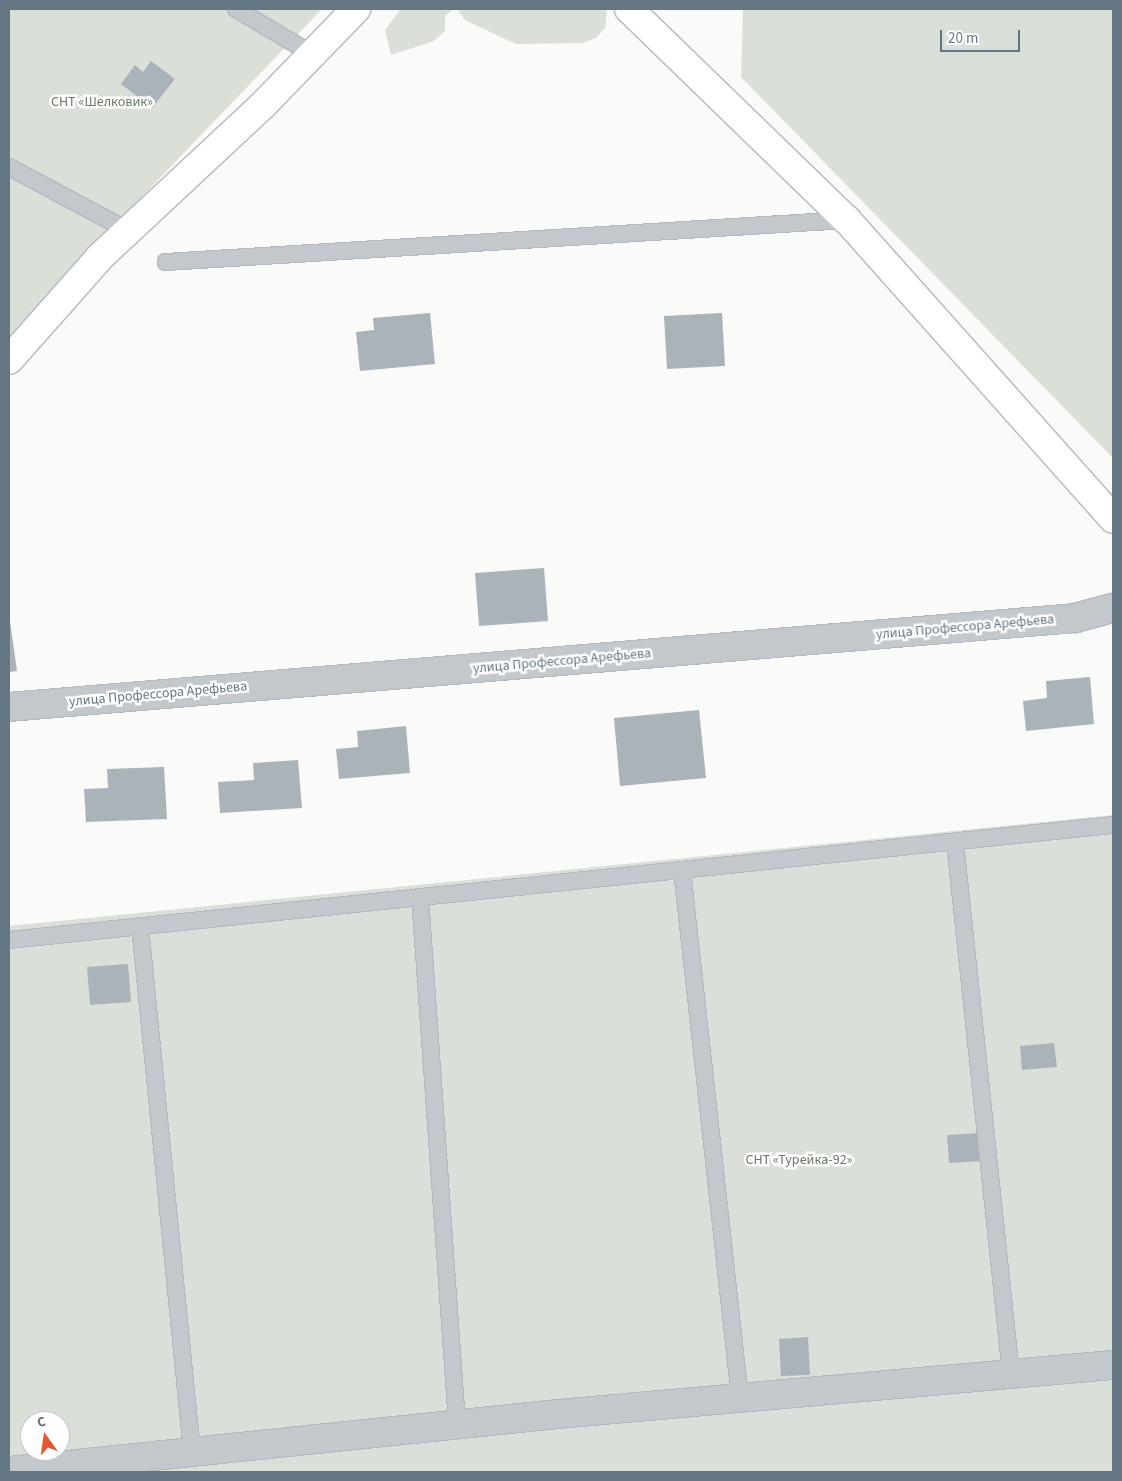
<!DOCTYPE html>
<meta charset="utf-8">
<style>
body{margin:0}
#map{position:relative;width:1122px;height:1481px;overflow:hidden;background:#fafaf8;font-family:"Source Sans 3",sans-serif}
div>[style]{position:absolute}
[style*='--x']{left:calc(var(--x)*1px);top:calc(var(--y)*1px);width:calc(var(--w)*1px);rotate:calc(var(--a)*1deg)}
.green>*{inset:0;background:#dadfd7}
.building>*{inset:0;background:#aab3b9}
.roads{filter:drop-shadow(1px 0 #b3babf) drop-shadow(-1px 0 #b3babf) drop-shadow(0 1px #b3babf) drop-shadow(0 -1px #b3babf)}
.lane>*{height:16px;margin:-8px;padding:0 8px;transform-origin:8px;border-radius:8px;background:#c3c8cc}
.street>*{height:28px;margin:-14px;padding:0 14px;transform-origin:14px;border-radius:14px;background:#c3c8cc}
.secondary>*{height:28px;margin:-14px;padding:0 14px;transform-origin:14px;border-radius:14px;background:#fff}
span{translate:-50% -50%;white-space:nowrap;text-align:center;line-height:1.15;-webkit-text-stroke:5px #fff;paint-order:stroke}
.park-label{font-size:14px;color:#687a64}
.street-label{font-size:14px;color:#657683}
.frame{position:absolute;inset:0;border:10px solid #657683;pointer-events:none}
.north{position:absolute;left:20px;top:1411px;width:50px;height:50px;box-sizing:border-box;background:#fff;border:1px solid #c1c8cd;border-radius:50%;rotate:346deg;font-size:14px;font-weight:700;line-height:20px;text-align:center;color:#657683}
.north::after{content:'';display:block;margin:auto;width:18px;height:22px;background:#e4572e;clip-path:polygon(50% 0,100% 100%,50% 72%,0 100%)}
.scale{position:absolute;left:940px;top:30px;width:80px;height:22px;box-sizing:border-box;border:2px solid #657683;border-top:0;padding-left:6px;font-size:15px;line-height:18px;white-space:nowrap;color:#657683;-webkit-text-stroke:4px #fff;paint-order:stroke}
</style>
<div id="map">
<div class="green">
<div style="clip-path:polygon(9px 9px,322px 9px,86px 255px,9px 343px)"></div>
<div style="clip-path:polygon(401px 9px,454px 9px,445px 16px,445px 31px,434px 41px,391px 55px,385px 30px)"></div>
<div style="clip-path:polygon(457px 9px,606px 9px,607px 12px,605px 28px,596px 38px,583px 43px,516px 44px,465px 20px)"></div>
<div style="clip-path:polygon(743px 9px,1113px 9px,1113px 458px,741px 77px)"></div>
<div style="clip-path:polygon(evenodd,1113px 815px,1113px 1472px,9px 1472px,9px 926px,1113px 815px,30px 1421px,60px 1421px,60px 1451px,30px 1451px,30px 1421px)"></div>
</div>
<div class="building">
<div style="clip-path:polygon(151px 61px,175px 79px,152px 108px,121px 84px,135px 65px,143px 72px)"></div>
<div style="clip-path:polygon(430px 313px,435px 364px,360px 371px,356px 332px,374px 330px,373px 318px)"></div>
<div style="clip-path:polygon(722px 313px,725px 366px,667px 369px,664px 316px)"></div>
<div style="clip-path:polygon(544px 568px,548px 621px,479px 626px,475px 573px)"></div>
<div style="clip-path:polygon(9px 614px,17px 671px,9px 672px)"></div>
<div style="clip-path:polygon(1090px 677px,1094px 724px,1026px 731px,1023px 701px,1047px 698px,1046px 681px)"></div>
<div style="clip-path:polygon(699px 710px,706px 778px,620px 786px,614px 718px)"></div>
<div style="clip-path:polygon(406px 726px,410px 773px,339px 779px,336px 749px,358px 747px,357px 731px)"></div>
<div style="clip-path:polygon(298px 760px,302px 808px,220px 813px,218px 782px,254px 780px,253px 763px)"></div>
<div style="clip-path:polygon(164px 767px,167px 819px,86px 822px,84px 789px,108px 788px,107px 769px)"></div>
<div style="clip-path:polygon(128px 964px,131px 1002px,90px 1005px,87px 967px)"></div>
<div style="clip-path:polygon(1054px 1043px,1057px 1067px,1022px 1070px,1020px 1046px)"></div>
<div style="clip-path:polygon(981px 1133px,982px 1161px,949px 1163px,947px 1135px)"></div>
<div style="clip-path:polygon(808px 1337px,810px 1375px,781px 1376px,779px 1339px)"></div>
</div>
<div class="roads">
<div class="lane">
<div style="--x:236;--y:9;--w:86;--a:30.7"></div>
<div style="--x:9;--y:167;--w:136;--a:28.1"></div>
<div style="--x:166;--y:262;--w:682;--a:-3.53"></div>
<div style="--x:955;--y:842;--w:535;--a:83.99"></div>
<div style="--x:682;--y:870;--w:531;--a:83.73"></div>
<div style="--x:420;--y:897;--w:528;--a:85.98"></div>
<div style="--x:140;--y:926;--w:529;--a:84.35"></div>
<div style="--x:9;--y:940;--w:1110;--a:-5.95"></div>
</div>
<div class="street">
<div style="--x:9;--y:707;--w:1070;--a:-4.77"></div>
<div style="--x:1075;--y:618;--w:39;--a:-15"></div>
<div style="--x:9;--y:1471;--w:552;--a:-5.93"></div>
<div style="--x:558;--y:1414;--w:557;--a:-5.05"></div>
</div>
<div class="secondary">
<div style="--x:629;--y:9;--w:303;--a:44.1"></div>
<div style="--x:847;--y:220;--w:400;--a:48.3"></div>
<div style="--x:9;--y:360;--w:137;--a:-48.5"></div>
<div style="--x:100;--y:257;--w:223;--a:-43"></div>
<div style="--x:263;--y:105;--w:134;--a:-45.9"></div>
</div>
</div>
<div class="park-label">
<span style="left:102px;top:102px">СНТ «Шелковик»</span>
<span style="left:799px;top:1160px">СНТ «Турейка-92»</span>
</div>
<div class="street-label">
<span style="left:965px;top:627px;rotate:-5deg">улица Профессора Арефьева</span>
<span style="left:562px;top:661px;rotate:-5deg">улица Профессора Арефьева</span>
<span style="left:158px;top:694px;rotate:-5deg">улица Профессора Арефьева</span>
</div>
<div class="frame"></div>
<div class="north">С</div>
<div class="scale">20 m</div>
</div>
